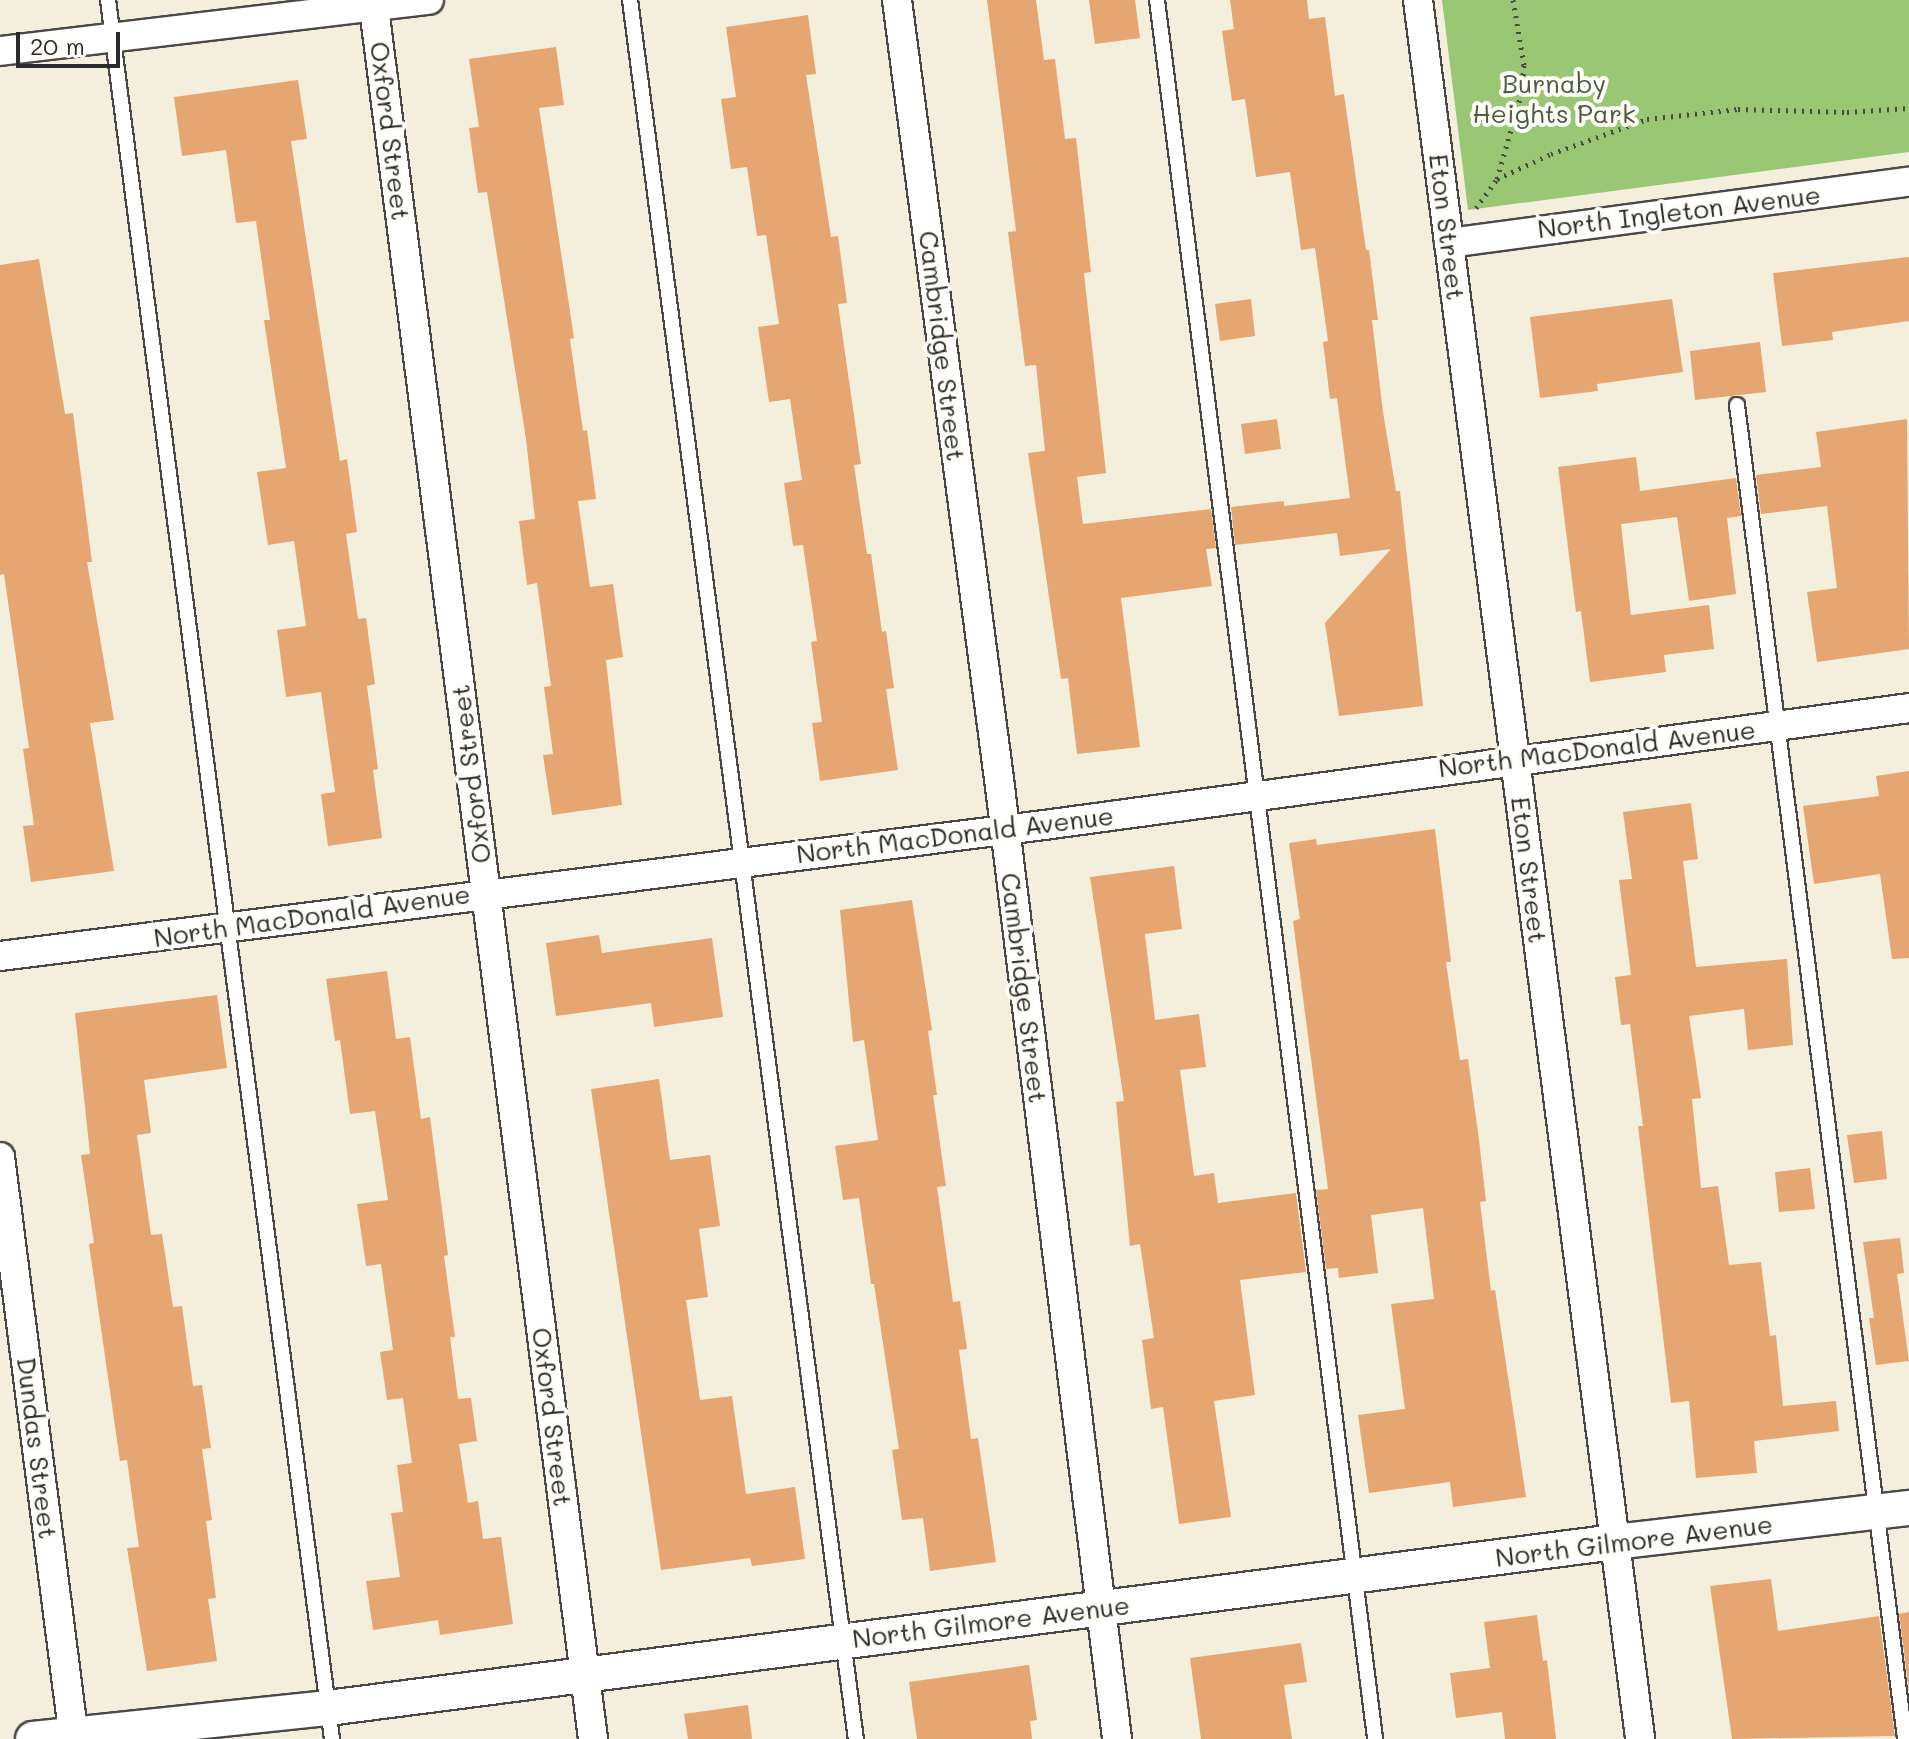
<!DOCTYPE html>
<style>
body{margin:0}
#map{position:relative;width:1909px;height:1739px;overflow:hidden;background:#f4efdd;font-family:Mali,sans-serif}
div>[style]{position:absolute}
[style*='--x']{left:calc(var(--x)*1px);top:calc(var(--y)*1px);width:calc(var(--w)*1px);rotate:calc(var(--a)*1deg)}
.green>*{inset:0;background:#9ac774}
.building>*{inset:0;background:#e5a671}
.path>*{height:5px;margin-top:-2.5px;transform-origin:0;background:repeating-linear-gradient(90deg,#494846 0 2px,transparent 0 8px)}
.roads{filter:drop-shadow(2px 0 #494846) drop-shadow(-2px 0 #494846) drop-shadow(0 2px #494846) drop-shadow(0 -2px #494846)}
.service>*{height:14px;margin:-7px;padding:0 7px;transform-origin:7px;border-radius:7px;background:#fff}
.minor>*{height:28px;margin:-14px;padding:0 14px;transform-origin:14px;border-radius:14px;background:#fff}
.tertiary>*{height:34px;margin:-17px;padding:0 17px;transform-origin:17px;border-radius:17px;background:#fff}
span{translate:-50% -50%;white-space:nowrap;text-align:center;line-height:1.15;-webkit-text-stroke:8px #fdfcf7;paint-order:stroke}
.park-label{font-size:26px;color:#4c5a41}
.street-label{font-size:26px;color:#2b2b2b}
.scale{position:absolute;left:16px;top:32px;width:104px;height:36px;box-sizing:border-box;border:4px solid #2b2b2b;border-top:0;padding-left:10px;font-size:24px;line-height:28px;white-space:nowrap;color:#2b2b2b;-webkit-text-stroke:6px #fdfcf7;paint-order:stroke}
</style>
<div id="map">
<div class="green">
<div style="clip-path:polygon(1442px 0,1909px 0,1909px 152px,1468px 210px)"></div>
</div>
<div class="building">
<div style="clip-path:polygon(987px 0,1036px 0,1044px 60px,1055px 59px,1065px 139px,1076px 138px,1091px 272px,1084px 273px,1106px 473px,1077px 477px,1083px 524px,1211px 509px,1216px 548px,1206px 549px,1212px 586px,1121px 598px,1140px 747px,1077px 754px,1068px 678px,1061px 679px,1028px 453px,1045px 451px,1036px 365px,1025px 366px,1008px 232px,1016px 231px)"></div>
<div style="clip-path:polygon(1089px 0,1135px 0,1140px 38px,1095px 44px)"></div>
<div style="clip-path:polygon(1230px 0,1307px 0,1309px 19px,1325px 17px,1335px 96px,1344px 94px,1366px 250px,1369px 250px,1378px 320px,1372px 320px,1383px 412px,1396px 491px,1400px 491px,1423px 706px,1339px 716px,1325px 623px,1391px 549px,1340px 556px,1337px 533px,1235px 545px,1231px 507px,1284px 501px,1284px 506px,1350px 498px,1337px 398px,1330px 399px,1323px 342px,1328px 341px,1315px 248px,1301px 250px,1290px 172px,1256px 177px,1245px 99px,1232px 101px,1222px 31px,1234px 29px)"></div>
<div style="clip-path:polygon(808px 15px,816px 74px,806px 75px,831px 237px,838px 236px,847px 303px,838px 304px,861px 464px,854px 465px,867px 554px,871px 554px,882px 632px,886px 631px,894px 688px,886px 689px,898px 770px,820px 781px,812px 723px,822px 722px,811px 642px,817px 641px,803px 545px,793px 546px,784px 483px,802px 480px,790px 399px,769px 402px,758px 327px,779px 324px,766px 235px,757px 236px,747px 167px,731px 169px,721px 99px,736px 97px,726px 27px)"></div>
<div style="clip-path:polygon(556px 47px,564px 105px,539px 108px,574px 338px,570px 339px,583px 431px,587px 430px,596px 499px,578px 501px,590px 587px,613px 584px,623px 657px,606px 660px,622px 805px,552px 815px,543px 755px,553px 754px,544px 687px,551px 686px,537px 583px,527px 585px,519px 521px,535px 519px,526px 439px,487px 192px,478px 193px,469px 128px,479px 127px,469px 59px)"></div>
<div style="clip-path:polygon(298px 80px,307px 139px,291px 141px,340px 461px,347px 459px,357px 532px,346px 534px,358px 619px,366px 618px,375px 684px,367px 686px,378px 769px,373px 770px,382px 838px,328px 846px,321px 794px,335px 792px,321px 692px,286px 697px,277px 630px,306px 626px,294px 541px,268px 545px,257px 472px,286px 468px,264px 320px,270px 320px,256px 221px,236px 223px,226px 150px,182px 156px,174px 97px)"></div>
<div style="clip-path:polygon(1909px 257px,1909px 321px,1832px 332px,1833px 340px,1782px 346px,1773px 273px)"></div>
<div style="clip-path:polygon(39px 259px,65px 414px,73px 413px,92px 562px,87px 562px,114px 720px,90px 723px,114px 871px,31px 882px,23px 826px,34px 825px,23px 749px,29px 748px,4px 574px,0 575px,0 265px)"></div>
<div style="clip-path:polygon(1251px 299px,1255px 336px,1220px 341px,1215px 304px)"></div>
<div style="clip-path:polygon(1672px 299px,1683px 372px,1597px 384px,1598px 391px,1540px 398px,1530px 317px)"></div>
<div style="clip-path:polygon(1760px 342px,1766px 392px,1695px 400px,1690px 351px)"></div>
<div style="clip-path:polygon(1277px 419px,1281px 449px,1245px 454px,1241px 424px)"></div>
<div style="clip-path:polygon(1907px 419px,1909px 649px,1817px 662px,1807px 592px,1837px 588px,1827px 506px,1761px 514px,1756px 475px,1821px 467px,1816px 432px)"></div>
<div style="clip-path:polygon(1636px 457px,1640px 491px,1736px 478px,1741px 516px,1727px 518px,1736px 594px,1689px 601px,1677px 517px,1621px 524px,1631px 615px,1709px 605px,1714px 649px,1664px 655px,1666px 672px,1590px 682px,1581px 611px,1576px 612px,1558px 467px)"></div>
<div style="clip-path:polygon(1909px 771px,1909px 958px,1892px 959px,1880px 874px,1814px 884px,1803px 806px,1879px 796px,1876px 776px)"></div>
<div style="clip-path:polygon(1691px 803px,1698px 859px,1683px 861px,1696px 967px,1787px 959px,1793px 1045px,1748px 1050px,1744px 1009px,1689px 1016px,1701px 1098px,1692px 1099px,1701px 1188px,1718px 1186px,1729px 1265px,1761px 1262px,1770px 1336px,1776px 1335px,1783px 1406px,1836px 1401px,1839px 1431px,1754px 1441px,1757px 1473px,1696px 1478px,1689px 1401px,1671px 1403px,1638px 1126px,1643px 1126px,1630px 1024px,1621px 1025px,1615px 977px,1631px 975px,1619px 880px,1632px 879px,1623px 812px)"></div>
<div style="clip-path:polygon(1435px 829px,1451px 962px,1446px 962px,1460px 1060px,1468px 1059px,1479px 1140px,1486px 1201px,1480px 1202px,1491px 1291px,1495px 1290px,1526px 1497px,1453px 1507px,1450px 1482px,1369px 1493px,1358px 1415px,1405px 1409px,1391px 1304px,1434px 1299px,1423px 1208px,1371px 1215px,1378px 1273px,1339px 1278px,1338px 1268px,1326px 1269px,1316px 1190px,1328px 1189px,1293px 921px,1300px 919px,1289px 843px,1316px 839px,1317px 845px)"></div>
<div style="clip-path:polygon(1174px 866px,1182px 929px,1145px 934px,1155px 1020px,1199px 1014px,1206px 1067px,1180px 1070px,1194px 1176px,1214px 1173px,1218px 1203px,1296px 1193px,1306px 1272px,1240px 1280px,1255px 1395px,1214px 1401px,1231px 1517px,1179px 1524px,1163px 1407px,1151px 1409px,1142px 1340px,1154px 1338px,1140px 1244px,1130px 1246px,1116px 1102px,1124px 1101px,1090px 877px)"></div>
<div style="clip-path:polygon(912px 900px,932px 1030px,928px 1031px,937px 1095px,933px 1095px,946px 1186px,937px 1187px,953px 1302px,960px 1301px,967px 1349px,959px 1350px,971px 1439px,978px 1438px,996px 1562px,930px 1571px,923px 1518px,902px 1520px,892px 1450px,899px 1449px,874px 1284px,871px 1284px,859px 1198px,843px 1200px,835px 1146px,878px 1140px,864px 1040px,853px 1042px,840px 910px)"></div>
<div style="clip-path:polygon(599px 935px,602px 953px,712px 938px,723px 1017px,654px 1027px,651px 1003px,556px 1016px,546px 943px)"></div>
<div style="clip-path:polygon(387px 971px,396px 1039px,410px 1037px,421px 1119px,430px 1117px,448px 1255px,444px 1256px,455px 1337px,450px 1337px,458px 1399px,471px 1398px,477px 1441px,459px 1444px,468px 1503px,478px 1501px,483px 1539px,501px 1537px,513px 1624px,440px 1635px,438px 1620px,373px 1630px,366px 1581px,400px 1577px,391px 1513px,403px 1512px,397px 1465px,412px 1463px,403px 1398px,387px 1400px,380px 1352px,393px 1350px,381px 1264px,366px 1266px,357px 1204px,388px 1200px,375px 1111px,350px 1114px,340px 1040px,335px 1041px,326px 979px)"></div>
<div style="clip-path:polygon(217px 995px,227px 1068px,144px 1080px,151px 1133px,137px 1135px,151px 1235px,162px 1234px,173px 1307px,182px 1306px,193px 1386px,202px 1385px,211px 1448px,202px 1449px,212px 1520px,206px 1521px,216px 1598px,208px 1599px,217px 1661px,147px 1671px,127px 1548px,139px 1547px,127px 1460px,120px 1461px,89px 1244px,94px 1243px,81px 1155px,90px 1154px,75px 1013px)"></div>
<div style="clip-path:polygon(659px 1079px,670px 1160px,710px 1155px,720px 1226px,699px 1229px,708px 1297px,686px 1300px,700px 1400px,732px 1396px,746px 1494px,795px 1487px,805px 1559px,752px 1566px,750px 1558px,661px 1570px,591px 1089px)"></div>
<div style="clip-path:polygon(1882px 1131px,1887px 1179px,1854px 1183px,1847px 1135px)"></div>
<div style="clip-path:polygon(1810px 1168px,1815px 1209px,1779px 1212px,1775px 1172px)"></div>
<div style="clip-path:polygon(1900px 1238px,1904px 1273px,1897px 1274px,1909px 1361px,1876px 1365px,1869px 1318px,1874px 1318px,1863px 1242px)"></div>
<div style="clip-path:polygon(1771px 1579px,1778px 1631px,1879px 1616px,1895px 1736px,1732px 1739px,1710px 1586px)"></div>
<div style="clip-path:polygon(1909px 1612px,1909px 1691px,1899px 1614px)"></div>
<div style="clip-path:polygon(1537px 1615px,1543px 1661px,1547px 1660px,1556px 1739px,1505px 1739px,1502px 1712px,1456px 1718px,1450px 1673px,1490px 1668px,1484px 1622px)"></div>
<div style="clip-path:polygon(1301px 1643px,1307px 1682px,1284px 1685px,1292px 1739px,1201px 1739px,1190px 1658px)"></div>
<div style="clip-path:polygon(1029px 1665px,1037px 1720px,1030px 1721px,1032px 1739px,917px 1739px,909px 1682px)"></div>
<div style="clip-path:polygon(748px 1705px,752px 1739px,688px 1739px,684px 1714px)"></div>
</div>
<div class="path">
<div style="--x:1497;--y:179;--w:60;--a:-24.8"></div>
<div style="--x:1551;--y:154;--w:102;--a:-20"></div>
<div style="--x:1647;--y:119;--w:92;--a:-6.3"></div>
<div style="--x:1738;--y:109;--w:109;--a:1.6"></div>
<div style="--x:1847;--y:112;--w:62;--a:-3.7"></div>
<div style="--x:1476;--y:208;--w:36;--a:-54"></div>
<div style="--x:1497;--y:179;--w:91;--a:-74.1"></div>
<div style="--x:1522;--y:91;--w:26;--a:-86"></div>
<div style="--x:1524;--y:65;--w:66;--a:-99.6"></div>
</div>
<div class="roads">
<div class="service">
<div style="--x:108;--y:0;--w:1753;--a:82.66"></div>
<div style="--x:630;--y:0;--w:1754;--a:82.6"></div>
<div style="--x:1157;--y:0;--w:1753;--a:82.85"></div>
<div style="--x:1737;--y:405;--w:1345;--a:82.82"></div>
</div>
<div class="minor">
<div style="--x:373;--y:0;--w:1753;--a:82.79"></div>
<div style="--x:897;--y:0;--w:794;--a:82.54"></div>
<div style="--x:1000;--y:787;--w:959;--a:82.99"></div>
<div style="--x:1418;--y:0;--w:1753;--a:82.72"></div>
<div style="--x:0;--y:51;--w:432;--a:-6.8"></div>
<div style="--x:1449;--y:243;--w:464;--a:-7.6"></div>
<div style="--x:0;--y:956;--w:1052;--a:-7.15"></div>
<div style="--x:1044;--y:825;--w:873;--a:-7.7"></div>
<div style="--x:0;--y:1157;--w:587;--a:82.75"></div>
</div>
<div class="tertiary">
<div style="--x:33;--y:1739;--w:297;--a:-6"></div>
<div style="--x:328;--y:1708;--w:1298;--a:-7.35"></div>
<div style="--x:1615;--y:1542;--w:296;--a:-6.6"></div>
</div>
</div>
<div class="park-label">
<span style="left:1554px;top:99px">Burnaby<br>Heights Park</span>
</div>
<div class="street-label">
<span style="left:390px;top:131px;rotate:83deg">Oxford Street</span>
<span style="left:1679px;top:212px;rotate:-7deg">North Ingleton Avenue</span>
<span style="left:1447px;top:227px;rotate:83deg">Eton Street</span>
<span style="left:942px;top:346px;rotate:83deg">Cambridge Street</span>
<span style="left:1597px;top:749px;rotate:-7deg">North MacDonald Avenue</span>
<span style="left:471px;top:774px;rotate:-97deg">Oxford Street</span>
<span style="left:955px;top:835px;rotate:-7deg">North MacDonald Avenue</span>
<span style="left:1529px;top:870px;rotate:83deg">Eton Street</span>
<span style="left:312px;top:916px;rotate:-8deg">North MacDonald Avenue</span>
<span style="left:1024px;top:988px;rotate:83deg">Cambridge Street</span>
<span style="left:552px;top:1417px;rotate:83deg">Oxford Street</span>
<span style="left:37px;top:1448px;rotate:83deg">Dundas Street</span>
<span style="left:1634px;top:1541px;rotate:-7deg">North Gilmore Avenue</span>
<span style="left:991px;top:1622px;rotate:-7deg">North Gilmore Avenue</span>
</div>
<div class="scale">20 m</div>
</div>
